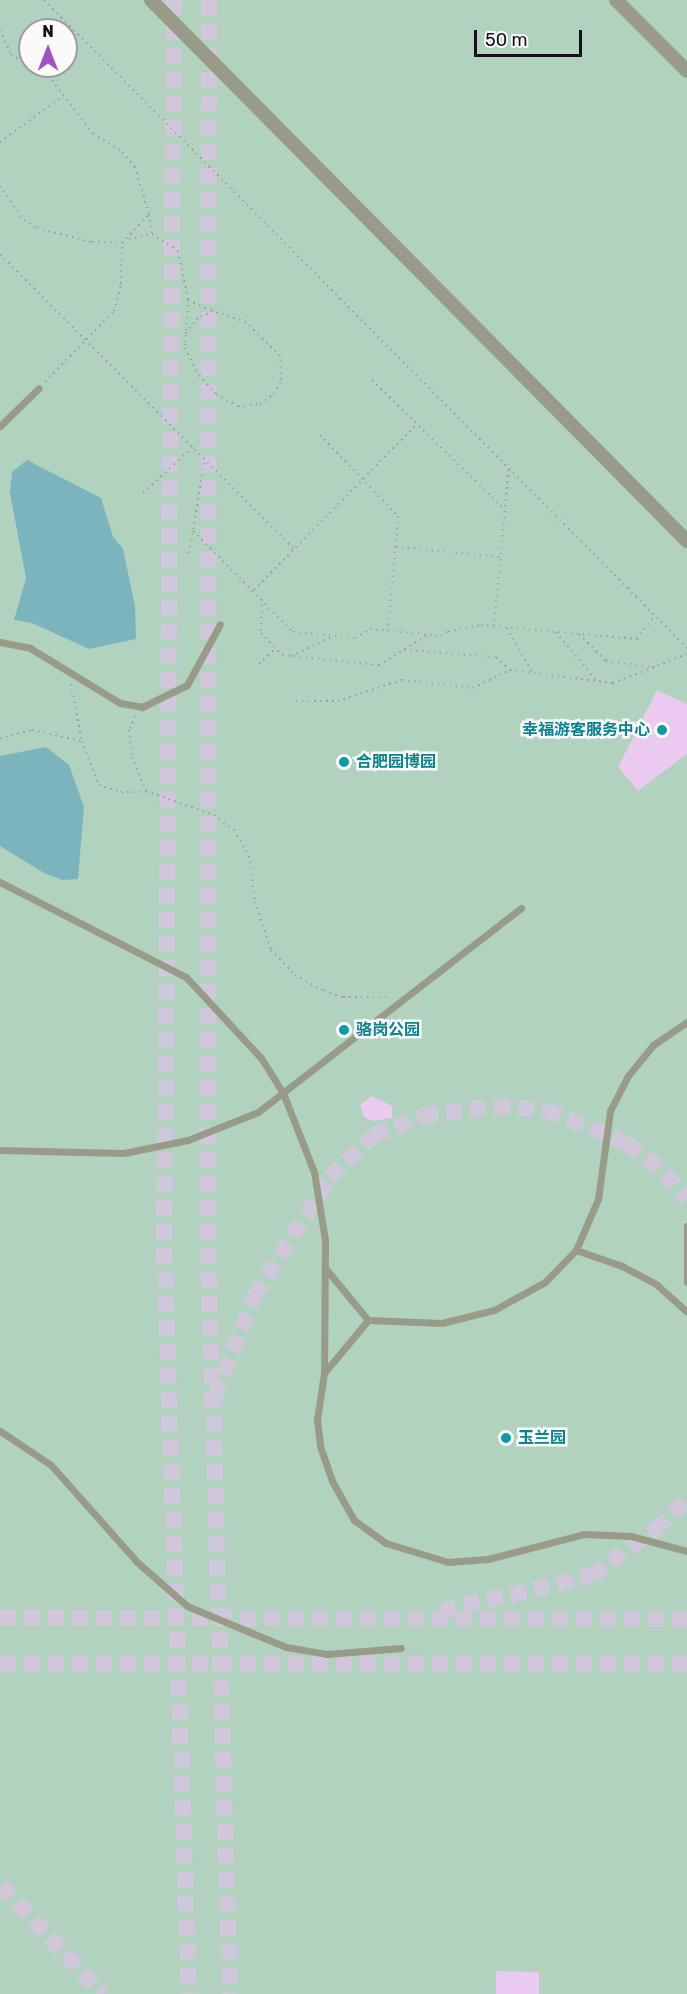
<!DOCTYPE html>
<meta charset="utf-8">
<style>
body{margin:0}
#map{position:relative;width:687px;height:1994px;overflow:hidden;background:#f1e9fc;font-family:Rubik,"Noto Sans SC",sans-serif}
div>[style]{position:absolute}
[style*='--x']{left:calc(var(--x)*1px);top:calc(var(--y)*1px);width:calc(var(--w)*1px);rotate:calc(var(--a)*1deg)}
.green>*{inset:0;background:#b0d2be}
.water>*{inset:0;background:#7cb4be}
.building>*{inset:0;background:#eacaee}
.primary-tunnel>*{height:16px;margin-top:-8px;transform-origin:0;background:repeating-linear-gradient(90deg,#d0c8da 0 16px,transparent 0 24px)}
.path>*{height:2px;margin-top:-1px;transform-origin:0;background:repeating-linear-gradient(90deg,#a29baa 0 1.5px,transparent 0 6px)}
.service>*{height:7px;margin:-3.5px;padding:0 3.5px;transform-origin:3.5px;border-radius:3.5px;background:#999b89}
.minor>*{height:14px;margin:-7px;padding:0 7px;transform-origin:7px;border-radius:7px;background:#999b89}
.dots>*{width:16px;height:16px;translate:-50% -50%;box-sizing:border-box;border:3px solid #fafafa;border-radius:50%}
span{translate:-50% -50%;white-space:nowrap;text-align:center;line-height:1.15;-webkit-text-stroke:5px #fafafa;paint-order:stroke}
.culture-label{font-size:16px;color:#0d838f;font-weight:700}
.right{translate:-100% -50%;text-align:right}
.left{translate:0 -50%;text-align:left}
.north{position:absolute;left:18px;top:18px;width:60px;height:60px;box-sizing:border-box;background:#fafafa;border:2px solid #9e9ca0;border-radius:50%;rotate:0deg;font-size:16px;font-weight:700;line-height:24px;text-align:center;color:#140f19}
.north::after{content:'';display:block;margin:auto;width:21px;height:27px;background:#a352c3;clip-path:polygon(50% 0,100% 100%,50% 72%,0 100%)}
.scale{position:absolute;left:474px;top:30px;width:108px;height:27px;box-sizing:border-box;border:3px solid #140f19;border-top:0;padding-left:8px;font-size:18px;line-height:21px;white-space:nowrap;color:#140f19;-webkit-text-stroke:4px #fafafa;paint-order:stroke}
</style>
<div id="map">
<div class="green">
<div style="clip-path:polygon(evenodd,0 0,687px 0,687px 1994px,0 1994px,0 0,30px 30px,66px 30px,66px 66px,30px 66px,30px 30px)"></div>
</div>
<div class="water">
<div style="clip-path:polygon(27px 460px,101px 498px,113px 537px,123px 549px,135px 606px,136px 639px,89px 649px,32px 623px,14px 620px,26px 578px,10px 493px,12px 472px)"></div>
<div style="clip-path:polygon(46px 747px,69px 765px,84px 807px,78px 879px,63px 880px,44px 873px,0 846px,0 756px)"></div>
</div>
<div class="building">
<div style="clip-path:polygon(657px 690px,687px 704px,687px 754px,638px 791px,618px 767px)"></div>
<div style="clip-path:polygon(372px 1096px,392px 1106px,392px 1118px,373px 1121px,364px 1117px,360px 1105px)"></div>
<div style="clip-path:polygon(496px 1971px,539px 1972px,539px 1994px,496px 1994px)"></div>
</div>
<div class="primary-tunnel">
<div style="--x:174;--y:0;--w:1248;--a:90.46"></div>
<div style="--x:164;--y:1248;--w:746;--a:88.08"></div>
<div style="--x:209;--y:0;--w:1248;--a:90.05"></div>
<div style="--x:208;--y:1248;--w:746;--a:88.31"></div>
<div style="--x:215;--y:1396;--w:106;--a:-68.5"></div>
<div style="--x:254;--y:1297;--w:141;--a:-57.8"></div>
<div style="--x:329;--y:1178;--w:61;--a:-43.7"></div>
<div style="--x:373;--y:1136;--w:53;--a:-22.2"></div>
<div style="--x:422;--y:1116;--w:73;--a:-7.9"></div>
<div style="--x:494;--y:1106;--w:52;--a:4.4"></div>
<div style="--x:546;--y:1110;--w:87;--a:22.2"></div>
<div style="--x:627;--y:1143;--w:48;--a:38.3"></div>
<div style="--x:665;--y:1173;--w:34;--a:50"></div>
<div style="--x:440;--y:1611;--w:155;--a:-13.1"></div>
<div style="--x:591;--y:1576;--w:79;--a:-35.7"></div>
<div style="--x:655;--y:1530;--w:45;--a:-44.1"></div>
<div style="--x:0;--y:1618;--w:687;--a:0.08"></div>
<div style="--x:0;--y:1664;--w:687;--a:-0.08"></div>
<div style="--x:0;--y:1885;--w:150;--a:46.6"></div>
</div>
<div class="path">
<div style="--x:44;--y:0;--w:913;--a:45.22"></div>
<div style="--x:0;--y:30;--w:27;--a:66"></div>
<div style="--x:11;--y:55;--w:21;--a:28"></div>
<div style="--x:0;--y:142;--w:78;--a:-36.1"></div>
<div style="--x:0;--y:186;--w:42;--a:54.8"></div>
<div style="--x:24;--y:220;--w:15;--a:32"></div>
<div style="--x:37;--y:228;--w:57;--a:14.3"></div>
<div style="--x:92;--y:242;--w:30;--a:2"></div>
<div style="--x:122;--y:243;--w:40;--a:-47"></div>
<div style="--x:149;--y:214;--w:49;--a:-106.6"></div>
<div style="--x:135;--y:167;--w:23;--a:-131"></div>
<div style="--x:120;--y:150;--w:31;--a:-149"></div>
<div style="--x:93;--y:134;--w:74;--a:-127.3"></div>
<div style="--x:48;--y:75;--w:18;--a:-151"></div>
<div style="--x:149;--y:214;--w:20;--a:81"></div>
<div style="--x:152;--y:234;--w:31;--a:33"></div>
<div style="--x:178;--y:251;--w:49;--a:78.2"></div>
<div style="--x:188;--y:299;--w:45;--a:93.8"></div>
<div style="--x:185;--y:344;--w:4;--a:90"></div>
<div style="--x:185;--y:348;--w:30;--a:63"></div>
<div style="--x:199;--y:375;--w:25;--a:48"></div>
<div style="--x:216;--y:394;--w:25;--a:29"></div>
<div style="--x:238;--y:406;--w:22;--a:-5"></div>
<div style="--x:260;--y:404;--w:17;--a:-36"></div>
<div style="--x:274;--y:394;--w:16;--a:-63"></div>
<div style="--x:281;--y:380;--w:24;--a:-92"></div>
<div style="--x:280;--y:356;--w:48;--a:-135"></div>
<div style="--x:246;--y:322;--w:35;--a:-162"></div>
<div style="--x:213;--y:311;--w:17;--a:155"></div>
<div style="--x:198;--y:318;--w:21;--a:129"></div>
<div style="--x:129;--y:239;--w:24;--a:-12"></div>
<div style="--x:0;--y:254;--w:416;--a:45.1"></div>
<div style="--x:188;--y:300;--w:27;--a:24"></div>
<div style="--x:372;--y:380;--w:186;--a:44.3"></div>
<div style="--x:45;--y:382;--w:99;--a:-45.8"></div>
<div style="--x:114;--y:311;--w:28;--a:-75"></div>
<div style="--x:121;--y:284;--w:41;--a:-88.6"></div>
<div style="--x:320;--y:435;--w:112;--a:46.1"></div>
<div style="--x:398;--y:516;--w:115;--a:95"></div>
<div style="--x:143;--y:493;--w:69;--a:-42.7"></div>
<div style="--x:193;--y:531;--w:142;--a:45.3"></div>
<div style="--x:293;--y:632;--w:62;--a:5.5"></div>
<div style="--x:355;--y:638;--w:17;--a:-31"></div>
<div style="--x:370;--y:629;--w:71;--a:5.6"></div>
<div style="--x:441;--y:636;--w:9;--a:-36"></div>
<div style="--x:448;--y:631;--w:34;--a:-10"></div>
<div style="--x:481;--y:625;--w:157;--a:5.1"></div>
<div style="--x:637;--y:639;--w:30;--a:-53"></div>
<div style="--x:396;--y:547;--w:104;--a:5.5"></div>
<div style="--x:189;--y:553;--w:96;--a:-80.4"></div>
<div style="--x:254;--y:590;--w:233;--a:-45.5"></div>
<div style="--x:262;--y:599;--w:34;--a:92"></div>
<div style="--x:261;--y:633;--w:30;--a:46"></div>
<div style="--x:282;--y:655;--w:98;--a:5.9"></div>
<div style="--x:379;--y:665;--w:57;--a:-31.5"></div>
<div style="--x:494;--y:626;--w:162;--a:-84.7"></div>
<div style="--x:507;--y:628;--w:51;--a:60.4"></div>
<div style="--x:556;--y:632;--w:62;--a:50.2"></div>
<div style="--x:579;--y:634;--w:38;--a:45"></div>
<div style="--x:606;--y:661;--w:49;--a:7"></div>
<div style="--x:404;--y:650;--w:92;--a:4.4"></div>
<div style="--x:496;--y:657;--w:19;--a:43"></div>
<div style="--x:291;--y:656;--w:45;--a:-24.9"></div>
<div style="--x:259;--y:664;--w:23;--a:-43"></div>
<div style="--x:71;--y:684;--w:58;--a:79.1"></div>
<div style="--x:82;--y:741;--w:47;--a:68.9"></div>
<div style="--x:99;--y:785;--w:23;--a:18"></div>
<div style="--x:121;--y:792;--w:25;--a:-2"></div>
<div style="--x:296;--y:701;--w:42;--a:0"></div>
<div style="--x:338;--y:701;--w:67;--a:-18.2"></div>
<div style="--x:402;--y:680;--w:71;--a:6.4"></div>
<div style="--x:473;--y:688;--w:41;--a:-25.9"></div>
<div style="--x:510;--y:670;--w:104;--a:7.2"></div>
<div style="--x:613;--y:683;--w:79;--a:-21.4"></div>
<div style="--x:135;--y:716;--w:15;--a:113"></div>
<div style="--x:129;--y:730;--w:27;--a:84"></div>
<div style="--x:132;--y:757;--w:37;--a:68"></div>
<div style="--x:146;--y:791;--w:72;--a:19.4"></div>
<div style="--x:214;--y:815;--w:25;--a:37"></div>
<div style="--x:234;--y:830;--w:30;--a:60"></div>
<div style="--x:249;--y:856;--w:46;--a:82.6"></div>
<div style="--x:255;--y:902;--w:51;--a:71.6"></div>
<div style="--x:271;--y:950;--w:35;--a:46"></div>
<div style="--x:295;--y:975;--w:33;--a:29"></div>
<div style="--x:324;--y:991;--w:20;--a:18"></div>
<div style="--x:343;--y:997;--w:44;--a:0"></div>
<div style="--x:0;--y:738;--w:33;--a:-14"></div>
<div style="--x:32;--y:730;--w:51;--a:12.4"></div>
</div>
<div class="service">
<div style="--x:0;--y:426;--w:54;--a:-44.3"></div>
<div style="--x:0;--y:642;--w:31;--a:11"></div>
<div style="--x:30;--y:648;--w:105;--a:31.4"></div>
<div style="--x:120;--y:703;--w:22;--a:10"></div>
<div style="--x:142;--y:707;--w:50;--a:-26.1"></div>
<div style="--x:187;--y:685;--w:69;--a:-61.6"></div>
<div style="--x:0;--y:882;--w:209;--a:27.1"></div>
<div style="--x:186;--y:977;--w:110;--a:47.2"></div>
<div style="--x:261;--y:1058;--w:41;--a:57.8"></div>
<div style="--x:283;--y:1093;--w:85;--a:68.6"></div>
<div style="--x:314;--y:1172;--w:69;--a:80.8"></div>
<div style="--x:325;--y:1240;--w:133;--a:90.4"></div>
<div style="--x:324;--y:1373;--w:48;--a:98.5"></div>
<div style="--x:317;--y:1420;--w:26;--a:83"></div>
<div style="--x:320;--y:1446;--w:37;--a:71"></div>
<div style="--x:332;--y:1481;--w:45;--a:60.6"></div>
<div style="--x:354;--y:1520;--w:39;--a:36"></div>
<div style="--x:386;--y:1543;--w:65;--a:17"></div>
<div style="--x:448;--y:1562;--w:40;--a:-4.3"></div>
<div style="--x:488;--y:1559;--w:99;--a:-14.6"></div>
<div style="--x:584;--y:1534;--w:47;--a:2.4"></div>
<div style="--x:631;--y:1536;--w:58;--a:15"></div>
<div style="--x:0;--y:1150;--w:124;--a:1.4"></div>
<div style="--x:124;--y:1153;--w:65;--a:-11.5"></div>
<div style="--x:188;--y:1140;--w:75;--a:-21.8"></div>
<div style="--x:258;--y:1112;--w:333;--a:-37.8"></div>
<div style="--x:687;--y:1226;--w:56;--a:90"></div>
<div style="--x:576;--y:1250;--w:49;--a:19.2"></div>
<div style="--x:622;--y:1266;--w:40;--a:28"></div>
<div style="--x:657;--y:1285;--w:40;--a:42"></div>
<div style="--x:326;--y:1269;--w:66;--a:50.5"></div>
<div style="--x:368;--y:1320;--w:74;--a:2.3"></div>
<div style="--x:442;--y:1323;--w:54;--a:-14"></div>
<div style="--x:494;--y:1310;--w:58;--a:-28.8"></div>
<div style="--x:545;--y:1282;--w:45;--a:-45.9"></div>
<div style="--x:576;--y:1250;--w:56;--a:-66.7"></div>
<div style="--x:598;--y:1199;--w:89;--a:-82.2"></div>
<div style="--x:610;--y:1111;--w:38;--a:-63"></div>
<div style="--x:627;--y:1077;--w:41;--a:-50.9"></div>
<div style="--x:653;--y:1045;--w:41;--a:-34.1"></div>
<div style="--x:324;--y:1373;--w:69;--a:-50.3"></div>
<div style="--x:0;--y:1431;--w:61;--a:33.7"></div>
<div style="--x:51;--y:1465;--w:130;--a:48.4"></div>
<div style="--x:137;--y:1562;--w:67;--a:41.3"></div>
<div style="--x:187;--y:1606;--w:107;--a:22.5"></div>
<div style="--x:286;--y:1647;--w:42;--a:9.7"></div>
<div style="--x:327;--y:1654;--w:74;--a:-4.6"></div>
</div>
<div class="minor">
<div style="--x:151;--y:0;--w:762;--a:45.27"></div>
<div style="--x:616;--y:0;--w:100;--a:45"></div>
</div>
<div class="dots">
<div style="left:662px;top:730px;background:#0f9aa8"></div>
<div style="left:344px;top:762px;background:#0f9aa8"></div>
<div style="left:344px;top:1030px;background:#0f9aa8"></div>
<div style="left:506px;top:1438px;background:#0f9aa8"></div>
</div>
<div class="culture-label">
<span class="right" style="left:650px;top:730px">幸福游客服务中心</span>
<span class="left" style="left:356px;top:762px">合肥园博园</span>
<span class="left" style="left:356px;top:1030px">骆岗公园</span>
<span class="left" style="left:518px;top:1438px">玉兰园</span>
</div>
<div class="north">N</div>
<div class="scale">50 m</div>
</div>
